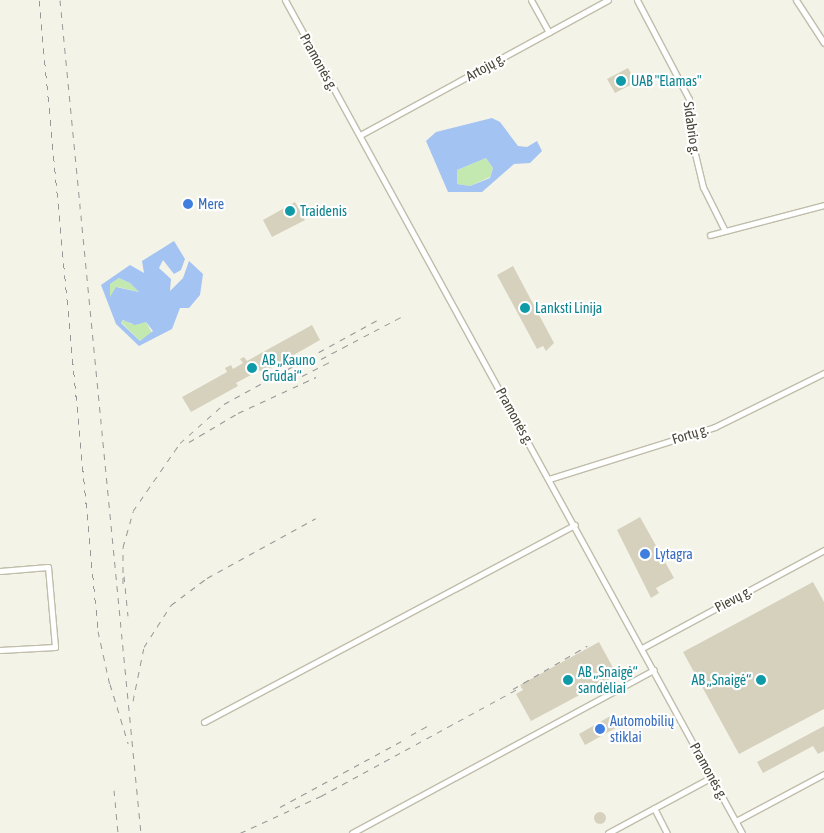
<!DOCTYPE html>
<meta charset="utf-8">
<style>
body{margin:0}
#map{position:relative;width:824px;height:833px;overflow:hidden;background:#f4f3e8;font-family:"Asap Condensed",sans-serif}
div>[style]{position:absolute}
[style*='--x']{left:calc(var(--x)*1px);top:calc(var(--y)*1px);width:calc(var(--w)*1px);rotate:calc(var(--a)*1deg)}
.green>*{inset:0;background:#c4e9b0}
.water>*{inset:0;background:#a3c3f2}
.building>*{inset:0;background:#d6d1bd}
.round{border-radius:50%}
.roads{filter:drop-shadow(1px 0 #c0bdaa) drop-shadow(-1px 0 #c0bdaa) drop-shadow(0 1px #c0bdaa) drop-shadow(0 -1px #c0bdaa)}
.minor>*{height:5px;margin:-2.5px;padding:0 2.5px;transform-origin:2.5px;border-radius:2.5px;background:#fff}
.rail>*{height:1px;margin-top:-0.5px;transform-origin:0;background:repeating-linear-gradient(90deg,#979797 0 6px,transparent 0 12px)}
.dots>*{width:14px;height:14px;translate:-50% -50%;box-sizing:border-box;border:2px solid #fff;border-radius:50%}
span{translate:-50% -50%;white-space:nowrap;text-align:center;line-height:1.15;-webkit-text-stroke:4.5px #fff;paint-order:stroke}
.street-label{font-size:14px;color:#484436}
.culture-label{font-size:14px;color:#0d838f}
.left{translate:0 -50%;text-align:left}
.right{translate:-100% -50%;text-align:right}
.shop-label{font-size:14px;color:#366cbe}
</style>
<div id="map">
<div class="green">
<div style="clip-path:polygon(486px 158px,493px 168px,490px 177px,470px 186px,457px 184px,457px 170px)"></div>
<div style="clip-path:polygon(119px 278px,130px 283px,139px 292px,118px 287px,110px 297px,110px 284px)"></div>
<div style="clip-path:polygon(125px 320px,131px 324px,146px 322px,152px 333px,140px 341px,121px 322px)"></div>
</div>
<div class="water">
<div style="clip-path:polygon(evenodd,492px 118px,500px 122px,518px 146px,527px 147px,537px 141px,542px 151px,530px 163px,514px 164px,482px 192px,448px 192px,426px 141px,436px 132px,492px 118px,486px 158px,493px 168px,490px 178px,470px 186px,457px 184px,457px 170px,486px 158px)"></div>
<div style="clip-path:polygon(evenodd,174px 241px,185px 259px,181px 270px,174px 274px,163px 260px,159px 268px,171px 279px,170px 291px,183px 278px,189px 261px,203px 274px,200px 295px,189px 308px,180px 308px,172px 329px,139px 346px,116px 324px,101px 285px,130px 265px,144px 273px,142px 261px,174px 241px,119px 278px,130px 283px,139px 292px,116px 287px,110px 297px,110px 284px,119px 278px,174px 241px,123px 320px,135px 325px,146px 322px,153px 331px,140px 341px,121px 323px,123px 320px)"></div>
</div>
<div class="building">
<div style="clip-path:polygon(628px 68px,636px 82px,615px 93px,607px 79px)"></div>
<div style="clip-path:polygon(295px 202px,305px 220px,272px 237px,263px 220px)"></div>
<div style="clip-path:polygon(513px 266px,554px 343px,546px 351px,543px 346px,537px 349px,497px 275px)"></div>
<div style="clip-path:polygon(312px 325px,320px 340px,262px 373px,260px 370px,236px 383px,238px 386px,191px 412px,182px 397px,227px 372px,225px 368px,231px 365px,233px 369px,243px 363px,240px 359px,244px 357px,247px 361px)"></div>
<div style="clip-path:polygon(640px 517px,674px 578px,656px 588px,659px 593px,651px 598px,617px 530px)"></div>
<div style="clip-path:polygon(813px 582px,824px 602px,824px 709px,739px 754px,683px 652px)"></div>
<div style="clip-path:polygon(599px 642px,617px 675px,531px 721px,516px 694px,523px 690px,520px 685px)"></div>
<div style="clip-path:polygon(614px 714px,621px 725px,585px 745px,579px 734px)"></div>
<div style="clip-path:polygon(824px 726px,824px 751px,818px 754px,813px 746px,763px 773px,757px 762px)"></div>
<div class="round" style="left:594px;top:812px;width:12px;height:12px"></div>
</div>
<div class="roads">
<div class="minor">
<div style="--x:285;--y:0;--w:950;--a:61.25"></div>
<div style="--x:531;--y:0;--w:37;--a:61"></div>
<div style="--x:637;--y:0;--w:112;--a:62.3"></div>
<div style="--x:689;--y:99;--w:34;--a:88"></div>
<div style="--x:690;--y:133;--w:56;--a:76.5"></div>
<div style="--x:703;--y:187;--w:49;--a:63.4"></div>
<div style="--x:796;--y:0;--w:51;--a:56.9"></div>
<div style="--x:362;--y:134;--w:280;--a:-28.6"></div>
<div style="--x:710;--y:235;--w:118;--a:-14.7"></div>
<div style="--x:549;--y:479;--w:174;--a:-17.4"></div>
<div style="--x:715;--y:427;--w:122;--a:-26.4"></div>
<div style="--x:0;--y:571;--w:48;--a:-4.8"></div>
<div style="--x:48;--y:567;--w:80;--a:85"></div>
<div style="--x:55;--y:647;--w:55;--a:176.9"></div>
<div style="--x:642;--y:648;--w:207;--a:-28.3"></div>
<div style="--x:204;--y:722;--w:420;--a:-28"></div>
<div style="--x:654;--y:808;--w:28;--a:63"></div>
<div style="--x:736;--y:821;--w:100;--a:-28.1"></div>
<div style="--x:352;--y:833;--w:343;--a:-28.4"></div>
<div style="--x:608;--y:833;--w:118;--a:-28.3"></div>
</div>
</div>
<div class="rail">
<div style="--x:39;--y:0;--w:634;--a:84.66"></div>
<div style="--x:98;--y:631;--w:60;--a:77.6"></div>
<div style="--x:60;--y:0;--w:837;--a:84.45"></div>
<div style="--x:321;--y:359;--w:90;--a:-27.7"></div>
<div style="--x:302;--y:376;--w:35;--a:-27"></div>
<div style="--x:189;--y:442;--w:57;--a:-30.6"></div>
<div style="--x:238;--y:413;--w:86;--a:-24.8"></div>
<div style="--x:124;--y:576;--w:40;--a:84.3"></div>
<div style="--x:123;--y:584;--w:37;--a:-90"></div>
<div style="--x:123;--y:547;--w:37;--a:-74"></div>
<div style="--x:133;--y:511;--w:83;--a:-55.3"></div>
<div style="--x:180;--y:443;--w:59;--a:-41.6"></div>
<div style="--x:224;--y:404;--w:179;--a:-28.7"></div>
<div style="--x:110;--y:684;--w:62;--a:73"></div>
<div style="--x:513;--y:689;--w:86;--a:-30.2"></div>
<div style="--x:133;--y:701;--w:55;--a:-78.5"></div>
<div style="--x:144;--y:647;--w:50;--a:-57.3"></div>
<div style="--x:171;--y:605;--w:45;--a:-36.9"></div>
<div style="--x:207;--y:578;--w:124;--a:-28.8"></div>
<div style="--x:411;--y:735;--w:23;--a:-29"></div>
<div style="--x:114;--y:790;--w:43;--a:84.7"></div>
<div style="--x:280;--y:807;--w:142;--a:-28.5"></div>
<div style="--x:240;--y:833;--w:89;--a:-24.6"></div>
<div style="--x:321;--y:796;--w:228;--a:-28.6"></div>
</div>
<div class="dots">
<div style="left:621px;top:81px;background:#0f9aa8"></div>
<div style="left:188px;top:204px;background:#3f7fe0"></div>
<div style="left:290px;top:211px;background:#0f9aa8"></div>
<div style="left:525px;top:308px;background:#0f9aa8"></div>
<div style="left:252px;top:368px;background:#0f9aa8"></div>
<div style="left:645px;top:554px;background:#3f7fe0"></div>
<div style="left:568px;top:680px;background:#0f9aa8"></div>
<div style="left:761px;top:680px;background:#0f9aa8"></div>
<div style="left:600px;top:729px;background:#3f7fe0"></div>
</div>
<div class="street-label">
<span style="left:319px;top:62px;rotate:61deg">Pramonės g.</span>
<span style="left:485px;top:67px;rotate:-29deg">Artojų g.</span>
<span style="left:692px;top:128px;rotate:82deg">Sidabrio g.</span>
<span style="left:515px;top:416px;rotate:61deg">Pramonės g.</span>
<span style="left:690px;top:434px;rotate:-17deg">Fortų g.</span>
<span style="left:733px;top:599px;rotate:-28deg">Pievų g.</span>
<span style="left:709px;top:771px;rotate:61deg">Pramonės g.</span>
</div>
<div class="culture-label">
<span class="left" style="left:631px;top:81px">UAB "Elamas"</span>
<span class="left" style="left:300px;top:211px">Traidenis</span>
<span class="left" style="left:535px;top:308px">Lanksti Linija</span>
<span class="left" style="left:262px;top:368px">AB „Kauno<br>Grūdai“</span>
<span class="left" style="left:578px;top:680px">AB „Snaigė“<br>sandėliai</span>
<span class="right" style="left:751px;top:680px">AB „Snaigė“</span>
</div>
<div class="shop-label">
<span class="left" style="left:198px;top:204px">Mere</span>
<span class="left" style="left:655px;top:554px">Lytagra</span>
<span class="left" style="left:610px;top:729px">Automobilių<br>stiklai</span>
</div>
</div>
